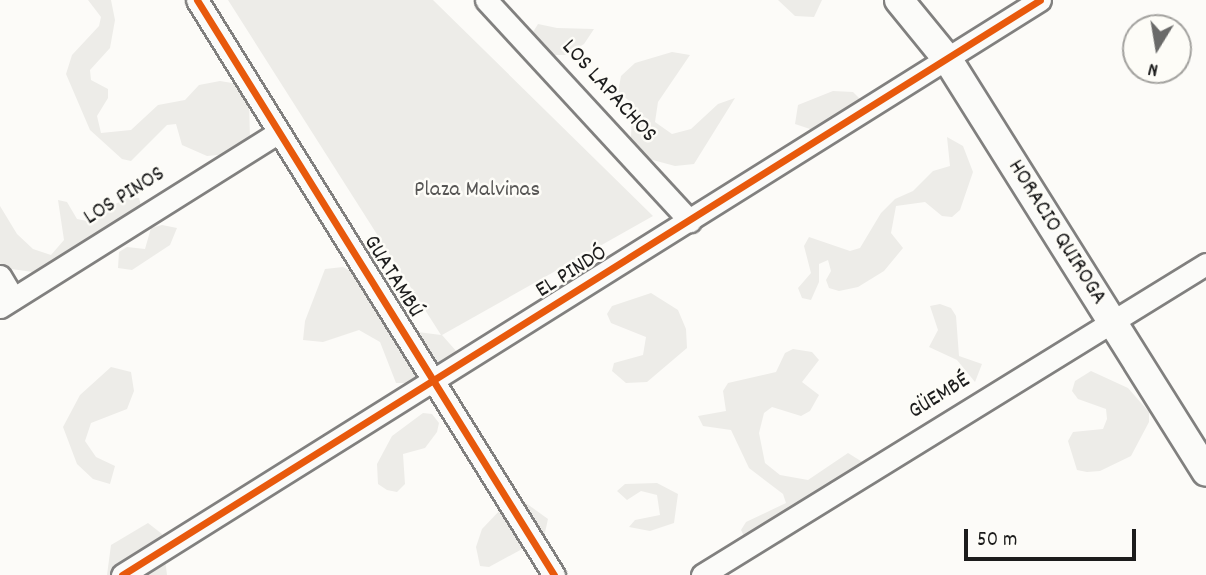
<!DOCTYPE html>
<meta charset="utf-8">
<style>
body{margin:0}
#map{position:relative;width:1206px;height:575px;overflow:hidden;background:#fcfbf8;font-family:Dekko,sans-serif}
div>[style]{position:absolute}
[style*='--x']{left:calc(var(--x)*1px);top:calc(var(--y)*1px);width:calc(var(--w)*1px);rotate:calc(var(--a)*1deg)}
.green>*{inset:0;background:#edece8}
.roads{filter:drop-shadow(2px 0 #81807f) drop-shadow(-2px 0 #81807f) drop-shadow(0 2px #81807f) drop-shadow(0 -2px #81807f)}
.street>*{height:21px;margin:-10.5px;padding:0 10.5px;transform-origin:10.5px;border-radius:10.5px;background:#fbfbf9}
.secondary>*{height:28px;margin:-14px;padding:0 14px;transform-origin:14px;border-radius:14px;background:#fbfbf9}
.cycleway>*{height:7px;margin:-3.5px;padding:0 3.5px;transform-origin:3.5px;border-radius:3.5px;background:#e8590c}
span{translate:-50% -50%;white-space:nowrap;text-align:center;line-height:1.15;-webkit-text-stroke:5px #fdfcf7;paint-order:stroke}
.street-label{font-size:23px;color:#1c1c1c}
.park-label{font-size:23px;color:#575655}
.north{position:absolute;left:1122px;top:14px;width:70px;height:70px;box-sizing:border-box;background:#fdfcf7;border:2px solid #a3a29f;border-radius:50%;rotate:191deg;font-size:19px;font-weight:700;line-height:28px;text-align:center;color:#1c1c1c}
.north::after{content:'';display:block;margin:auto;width:24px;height:32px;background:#6a6a69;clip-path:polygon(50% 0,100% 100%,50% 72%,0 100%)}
.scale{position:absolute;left:964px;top:529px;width:172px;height:32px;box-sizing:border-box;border:4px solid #1c1c1c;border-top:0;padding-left:9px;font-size:21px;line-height:24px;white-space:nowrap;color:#1c1c1c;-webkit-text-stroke:5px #fdfcf7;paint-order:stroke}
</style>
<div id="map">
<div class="green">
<div style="clip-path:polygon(88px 0,111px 0,115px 20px,110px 48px,90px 70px,91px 80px,108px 89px,108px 98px,97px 116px,101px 133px,131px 130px,158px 105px,185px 100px,199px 85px,220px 81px,238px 84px,249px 99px,250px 139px,228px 154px,207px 156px,182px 145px,176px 124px,167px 125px,131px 161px,122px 159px,90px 130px,66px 74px,72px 55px,99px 26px,101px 17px)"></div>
<div style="clip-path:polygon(228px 0,433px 0,653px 216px,442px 335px,457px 352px,452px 370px,415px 383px,396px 383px,380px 342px,359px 330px,323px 342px,303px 340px,305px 321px,325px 269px,343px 267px,376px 285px,402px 330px,441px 335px)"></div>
<div style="clip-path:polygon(778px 0,822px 0,814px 17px,795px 16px)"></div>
<div style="clip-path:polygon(538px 24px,557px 28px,594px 29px,584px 44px,566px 55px,541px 55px,528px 40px)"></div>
<div style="clip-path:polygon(672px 52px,690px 55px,658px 102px,655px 122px,672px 134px,691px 129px,718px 104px,735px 98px,694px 164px,675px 166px,638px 156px,631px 139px,632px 103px,618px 92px,621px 76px,635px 63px)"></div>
<div style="clip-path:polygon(833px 91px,853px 92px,867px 106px,813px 130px,795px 124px,798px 105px)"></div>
<div style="clip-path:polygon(947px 137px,963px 146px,973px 172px,960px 210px,952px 217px,942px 216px,925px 202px,896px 206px,891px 233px,903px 248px,884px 271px,858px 287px,839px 291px,829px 288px,826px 280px,831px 271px,828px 260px,819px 264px,819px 282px,811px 300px,802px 298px,798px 288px,811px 273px,804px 246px,809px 237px,850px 251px,860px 248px,881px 213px,895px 199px,913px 191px,933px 171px,950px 166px)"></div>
<div style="clip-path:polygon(130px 197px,139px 198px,142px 209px,69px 256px,33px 272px,4px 268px,0 263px,0 206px,17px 234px,33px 249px,51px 255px,64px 240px,58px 200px,67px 202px,77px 219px,87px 221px,96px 221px,111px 206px)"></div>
<div style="clip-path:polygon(162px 225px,177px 228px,170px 245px,132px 270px,118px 268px,119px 252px,127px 247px,145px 249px,151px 228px)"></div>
<div style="clip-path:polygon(651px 293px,678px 310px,686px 329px,687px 348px,647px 382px,626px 383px,612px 371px,614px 363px,643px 355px,646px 337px,611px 323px,607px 314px,612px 306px)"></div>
<div style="clip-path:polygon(940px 304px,951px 308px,956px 316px,959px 356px,982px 364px,975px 382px,957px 360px,929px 347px,938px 330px,930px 306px)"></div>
<div style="clip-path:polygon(793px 349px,812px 352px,819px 360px,802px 382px,819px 395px,810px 411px,801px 416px,772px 407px,764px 413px,759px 433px,765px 463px,780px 475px,808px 480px,848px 453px,864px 463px,837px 502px,821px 516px,782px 543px,763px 548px,746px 540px,741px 530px,746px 522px,786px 503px,783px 494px,749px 468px,731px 430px,703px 426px,698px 416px,726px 411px,723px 391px,728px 383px,776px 372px,785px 353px)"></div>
<div style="clip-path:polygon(111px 367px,131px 372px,134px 391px,127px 409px,91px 423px,85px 441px,96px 457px,115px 466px,110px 484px,93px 479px,77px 464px,63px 427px,80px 395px)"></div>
<div style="clip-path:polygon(1091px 371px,1128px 388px,1149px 412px,1149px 422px,1131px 456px,1100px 471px,1087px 472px,1077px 470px,1068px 441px,1073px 432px,1103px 429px,1107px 419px,1106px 409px,1078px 399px,1072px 391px,1075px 381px)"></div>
<div style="clip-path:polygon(423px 413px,432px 414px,439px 423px,437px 432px,425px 448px,403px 454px,405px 484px,397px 492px,387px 490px,378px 484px,377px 464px,392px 436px)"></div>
<div style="clip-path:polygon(657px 483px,678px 494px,674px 523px,650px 531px,629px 527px,635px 520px,660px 515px,657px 495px,641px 491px,627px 500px,617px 491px,625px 484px)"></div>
<div style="clip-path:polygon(523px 501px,548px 519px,544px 537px,489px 567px,480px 566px,476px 547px,482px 529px,502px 508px)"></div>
<div style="clip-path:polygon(148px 523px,162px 534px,167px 575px,107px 575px,111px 545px)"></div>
</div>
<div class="roads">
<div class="street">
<div style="--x:197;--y:0;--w:677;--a:58.17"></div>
<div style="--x:486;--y:0;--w:301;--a:47.3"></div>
<div style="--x:0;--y:276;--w:26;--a:59"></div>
<div style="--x:0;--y:307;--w:329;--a:-32.1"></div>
<div style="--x:122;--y:575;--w:1083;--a:-32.06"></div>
<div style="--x:702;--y:575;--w:592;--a:-31.68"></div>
</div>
<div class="secondary">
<div style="--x:899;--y:0;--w:77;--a:50.8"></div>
<div style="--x:948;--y:60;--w:486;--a:57.9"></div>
</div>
</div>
<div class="cycleway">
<div style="--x:197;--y:0;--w:677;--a:58.17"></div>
<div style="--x:122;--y:575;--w:1083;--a:-32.06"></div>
</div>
<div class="street-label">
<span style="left:608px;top:92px;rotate:48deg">LOS LAPACHOS</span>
<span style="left:125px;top:197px;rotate:-32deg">LOS PINOS</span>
<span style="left:1056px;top:233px;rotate:58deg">HORACIO QUIROGA</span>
<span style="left:572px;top:273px;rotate:-32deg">EL PINDÓ</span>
<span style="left:392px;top:277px;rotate:58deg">GUATAMBÚ</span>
<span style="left:940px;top:397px;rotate:-32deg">GÜEMBÉ</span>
</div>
<div class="park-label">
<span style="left:477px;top:191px">Plaza Malvinas</span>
</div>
<div class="north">N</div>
<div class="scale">50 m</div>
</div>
